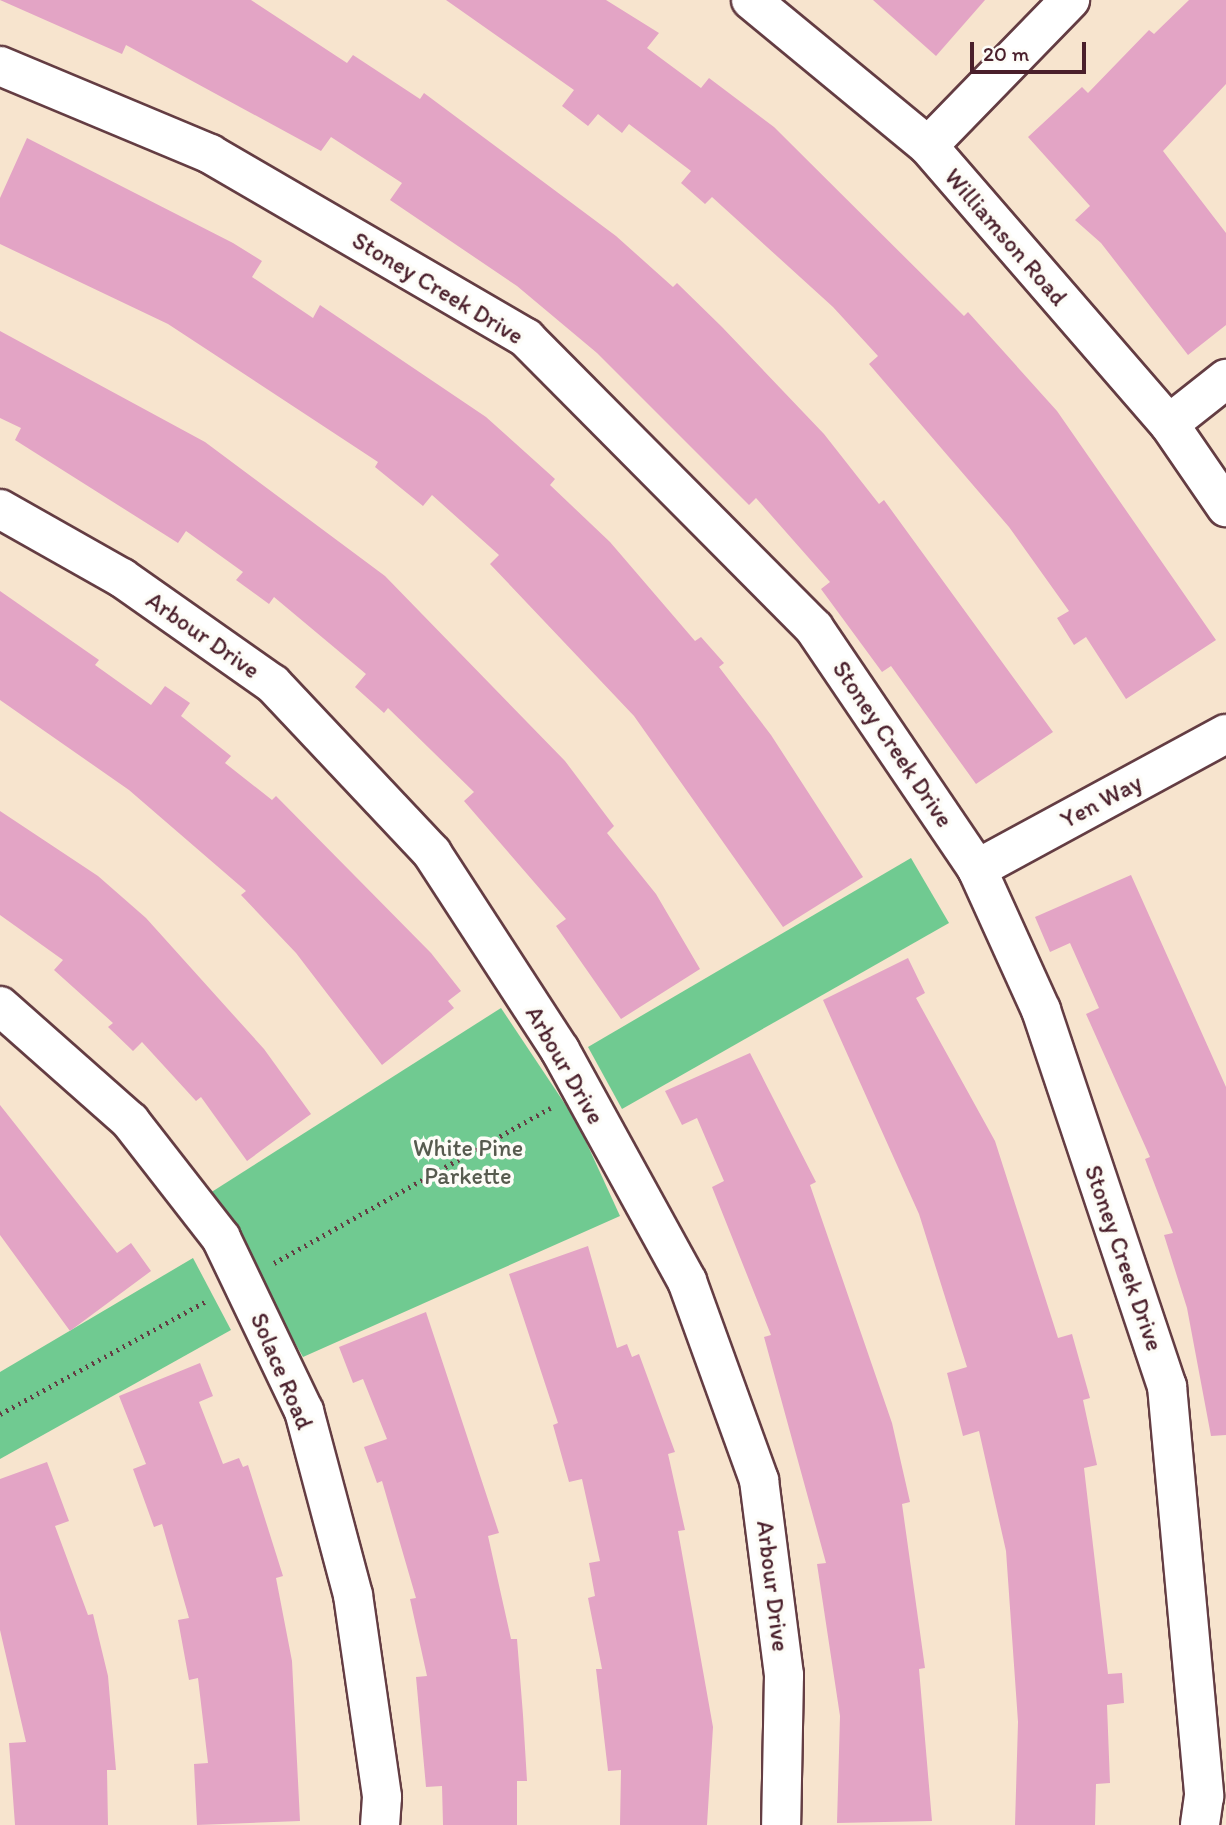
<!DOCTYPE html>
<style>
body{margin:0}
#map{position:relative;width:1226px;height:1825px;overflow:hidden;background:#f7e4ce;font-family:Itim,sans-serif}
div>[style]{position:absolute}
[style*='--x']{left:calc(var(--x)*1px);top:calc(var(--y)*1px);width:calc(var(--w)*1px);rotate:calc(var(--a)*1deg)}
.green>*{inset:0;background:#70ca91}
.building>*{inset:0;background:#e3a4c5}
.path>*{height:4.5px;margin-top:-2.25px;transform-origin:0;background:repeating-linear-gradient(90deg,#643d43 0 2px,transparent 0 7px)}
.roads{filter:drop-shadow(2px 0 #643d43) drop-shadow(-2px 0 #643d43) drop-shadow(0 2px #643d43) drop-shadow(0 -2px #643d43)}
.minor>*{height:38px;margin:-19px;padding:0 19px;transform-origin:19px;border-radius:19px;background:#fff}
span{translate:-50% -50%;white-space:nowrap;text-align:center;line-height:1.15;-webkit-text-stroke:7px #fdfcf7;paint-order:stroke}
.street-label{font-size:24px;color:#4a1f2b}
.park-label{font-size:24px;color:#575b4f}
.scale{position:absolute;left:970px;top:42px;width:116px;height:32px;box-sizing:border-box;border:4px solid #4a1f2b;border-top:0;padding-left:9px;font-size:21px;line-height:24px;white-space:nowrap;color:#4a1f2b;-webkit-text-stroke:5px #fdfcf7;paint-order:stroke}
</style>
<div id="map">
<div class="green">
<div style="clip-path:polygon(911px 858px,949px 923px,622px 1109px,588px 1047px)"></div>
<div style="clip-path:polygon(501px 1008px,577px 1122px,620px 1216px,303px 1357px,210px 1193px)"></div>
<div style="clip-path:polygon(193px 1258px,231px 1330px,0 1459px,0 1372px)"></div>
</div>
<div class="building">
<div style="clip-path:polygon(0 0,251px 0,347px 63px,353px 55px,420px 99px,424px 93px,616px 236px,673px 287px,677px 283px,722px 327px,824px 434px,879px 504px,884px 500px,1053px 732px,976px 784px,891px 666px,882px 672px,821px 589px,830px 582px,756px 498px,749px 505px,597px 353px,517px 286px,390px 200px,402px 183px,331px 137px,321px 151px,126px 45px,122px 54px)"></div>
<div style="clip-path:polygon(446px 0,606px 0,659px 33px,647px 48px,701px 88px,709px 78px,774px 127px,964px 316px,968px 312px,1057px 411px,1216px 640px,1126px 699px,1086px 637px,1074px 645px,1057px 618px,1069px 611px,1009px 527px,869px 364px,878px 356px,833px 307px,712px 197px,705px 204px,681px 183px,691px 171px,629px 124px,622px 133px,598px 114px,588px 126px,562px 106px,574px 90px)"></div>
<div style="clip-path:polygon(873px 0,985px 0,936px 56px)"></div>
<div style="clip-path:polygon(1189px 0,1226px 0,1226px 84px,1163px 151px,1226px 233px,1226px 325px,1188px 355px,1101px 243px,1075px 220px,1090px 206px,1028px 137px,1082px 87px,1088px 93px,1149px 30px,1154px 34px)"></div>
<div style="clip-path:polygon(27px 138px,233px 243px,262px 261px,252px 277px,313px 318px,320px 305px,486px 417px,555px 479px,550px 485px,610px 542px,695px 641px,701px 637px,724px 663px,719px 667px,771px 735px,863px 877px,783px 927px,634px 716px,490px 564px,499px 555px,432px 495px,423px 506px,375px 467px,378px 462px,168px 324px,0 244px,0 198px)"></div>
<div style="clip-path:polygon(0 331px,205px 442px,385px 576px,565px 761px,614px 826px,607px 833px,656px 894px,700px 969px,621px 1019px,556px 926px,566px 919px,464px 801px,474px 792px,388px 708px,384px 713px,355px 687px,366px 674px,274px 597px,269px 604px,236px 580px,243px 572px,186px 531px,178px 543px,15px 440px,21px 428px,0 418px)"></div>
<div style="clip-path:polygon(0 591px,99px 660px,95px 665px,151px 705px,165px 686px,190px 703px,181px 716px,231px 756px,225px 763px,272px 800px,276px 796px,431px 953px,461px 991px,448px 1001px,454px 1008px,382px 1065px,296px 953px,241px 895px,246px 891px,129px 790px,0 700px)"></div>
<div style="clip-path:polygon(0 811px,98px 876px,146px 918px,264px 1049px,311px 1114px,247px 1161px,201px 1097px,196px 1101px,142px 1042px,133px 1051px,108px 1027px,113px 1023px,54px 970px,63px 960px,0 915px)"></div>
<div style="clip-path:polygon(1131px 875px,1226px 1087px,1226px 1435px,1211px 1436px,1187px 1308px,1164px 1235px,1173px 1233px,1145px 1159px,1150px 1157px,1086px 1014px,1099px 1008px,1070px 943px,1050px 952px,1035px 917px)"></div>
<div style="clip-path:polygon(908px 958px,925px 993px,916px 998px,995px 1141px,1058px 1338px,1072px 1334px,1090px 1398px,1083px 1400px,1097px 1465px,1084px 1468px,1108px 1674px,1122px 1673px,1124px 1703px,1107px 1705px,1110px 1783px,1096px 1784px,1095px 1825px,1015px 1825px,1018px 1722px,1006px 1551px,979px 1431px,963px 1436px,947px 1373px,967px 1367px,919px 1214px,823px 1000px)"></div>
<div style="clip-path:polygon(750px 1053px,816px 1182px,810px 1185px,892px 1423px,910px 1502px,902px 1504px,925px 1668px,919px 1669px,932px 1821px,837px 1823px,840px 1716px,817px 1564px,826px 1563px,764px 1337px,771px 1335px,712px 1187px,724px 1181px,697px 1118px,682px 1125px,665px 1091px)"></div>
<div style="clip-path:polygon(0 1105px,117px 1253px,131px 1243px,151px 1271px,70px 1331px,0 1235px)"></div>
<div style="clip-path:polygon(588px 1246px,617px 1348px,627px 1344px,632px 1357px,639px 1354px,675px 1452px,668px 1454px,685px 1530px,678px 1531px,713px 1727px,707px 1825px,620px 1825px,621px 1770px,608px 1771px,596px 1669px,602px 1669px,588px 1598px,595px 1596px,589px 1563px,600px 1561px,582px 1479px,569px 1482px,553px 1425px,558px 1423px,509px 1274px)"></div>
<div style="clip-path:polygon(426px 1312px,499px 1533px,488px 1536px,511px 1639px,517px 1639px,523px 1715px,527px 1781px,517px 1781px,517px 1825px,443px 1825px,442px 1786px,426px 1787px,416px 1677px,427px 1676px,410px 1599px,416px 1598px,382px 1481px,377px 1483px,364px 1447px,387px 1439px,363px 1379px,353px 1383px,339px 1347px)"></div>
<div style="clip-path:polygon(200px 1363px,213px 1396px,199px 1402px,223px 1464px,239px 1458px,243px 1467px,248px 1465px,283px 1576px,276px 1578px,292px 1661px,300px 1821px,197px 1825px,194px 1764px,208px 1763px,198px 1678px,189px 1680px,178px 1620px,189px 1618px,162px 1524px,154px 1527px,133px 1469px,146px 1464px,119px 1396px)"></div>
<div style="clip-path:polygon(47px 1462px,69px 1521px,55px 1526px,88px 1615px,93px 1614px,108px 1676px,116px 1770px,107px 1770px,108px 1825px,15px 1825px,9px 1743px,26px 1742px,0 1630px,0 1479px)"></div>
</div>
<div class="path">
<div style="--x:274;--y:1263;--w:317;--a:-29.3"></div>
<div style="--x:0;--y:1414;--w:237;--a:-28.7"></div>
</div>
<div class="roads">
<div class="minor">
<div style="--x:751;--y:0;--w:229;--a:39.5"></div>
<div style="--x:928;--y:146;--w:368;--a:49.1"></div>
<div style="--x:1169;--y:424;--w:101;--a:55.5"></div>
<div style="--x:0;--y:66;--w:228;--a:22.7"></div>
<div style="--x:210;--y:154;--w:366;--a:30.2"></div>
<div style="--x:526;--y:338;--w:409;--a:45.2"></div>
<div style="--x:814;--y:628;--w:291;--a:55.9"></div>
<div style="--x:977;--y:869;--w:155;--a:65.6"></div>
<div style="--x:1041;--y:1010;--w:397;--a:71.5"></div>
<div style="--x:1167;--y:1386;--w:412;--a:84.8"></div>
<div style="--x:1204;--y:1796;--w:29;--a:98"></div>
<div style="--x:928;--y:146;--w:204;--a:-45.8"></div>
<div style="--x:1169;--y:424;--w:73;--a:-38.3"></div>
<div style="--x:0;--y:509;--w:140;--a:29.5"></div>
<div style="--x:122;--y:578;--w:184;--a:35.1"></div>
<div style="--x:273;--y:684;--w:232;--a:46.7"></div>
<div style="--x:432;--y:853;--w:235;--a:57"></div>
<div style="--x:560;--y:1050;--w:264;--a:61.2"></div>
<div style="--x:687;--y:1281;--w:212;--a:70.1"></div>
<div style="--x:759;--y:1480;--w:197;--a:82.7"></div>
<div style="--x:784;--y:1675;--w:150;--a:91.1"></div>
<div style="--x:977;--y:869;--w:283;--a:-28.5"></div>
<div style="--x:0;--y:1006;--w:174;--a:41.5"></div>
<div style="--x:130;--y:1121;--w:148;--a:52.1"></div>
<div style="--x:221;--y:1238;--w:192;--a:64.4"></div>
<div style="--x:304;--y:1411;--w:190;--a:75.1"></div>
<div style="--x:353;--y:1595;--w:204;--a:81.8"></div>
<div style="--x:382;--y:1797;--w:28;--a:94"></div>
</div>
</div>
<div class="street-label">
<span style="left:1006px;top:237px;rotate:49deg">Williamson Road</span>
<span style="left:438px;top:288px;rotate:31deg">Stoney Creek Drive</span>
<span style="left:203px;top:635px;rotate:35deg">Arbour Drive</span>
<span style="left:893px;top:744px;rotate:56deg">Stoney Creek Drive</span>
<span style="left:1101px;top:801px;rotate:-28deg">Yen Way</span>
<span style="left:565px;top:1065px;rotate:60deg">Arbour Drive</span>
<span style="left:1124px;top:1258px;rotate:71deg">Stoney Creek Drive</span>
<span style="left:282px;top:1371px;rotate:67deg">Solace Road</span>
<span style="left:773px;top:1586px;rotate:83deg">Arbour Drive</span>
</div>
<div class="park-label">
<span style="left:468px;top:1162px">White Pine<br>Parkette</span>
</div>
<div class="scale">20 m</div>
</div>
